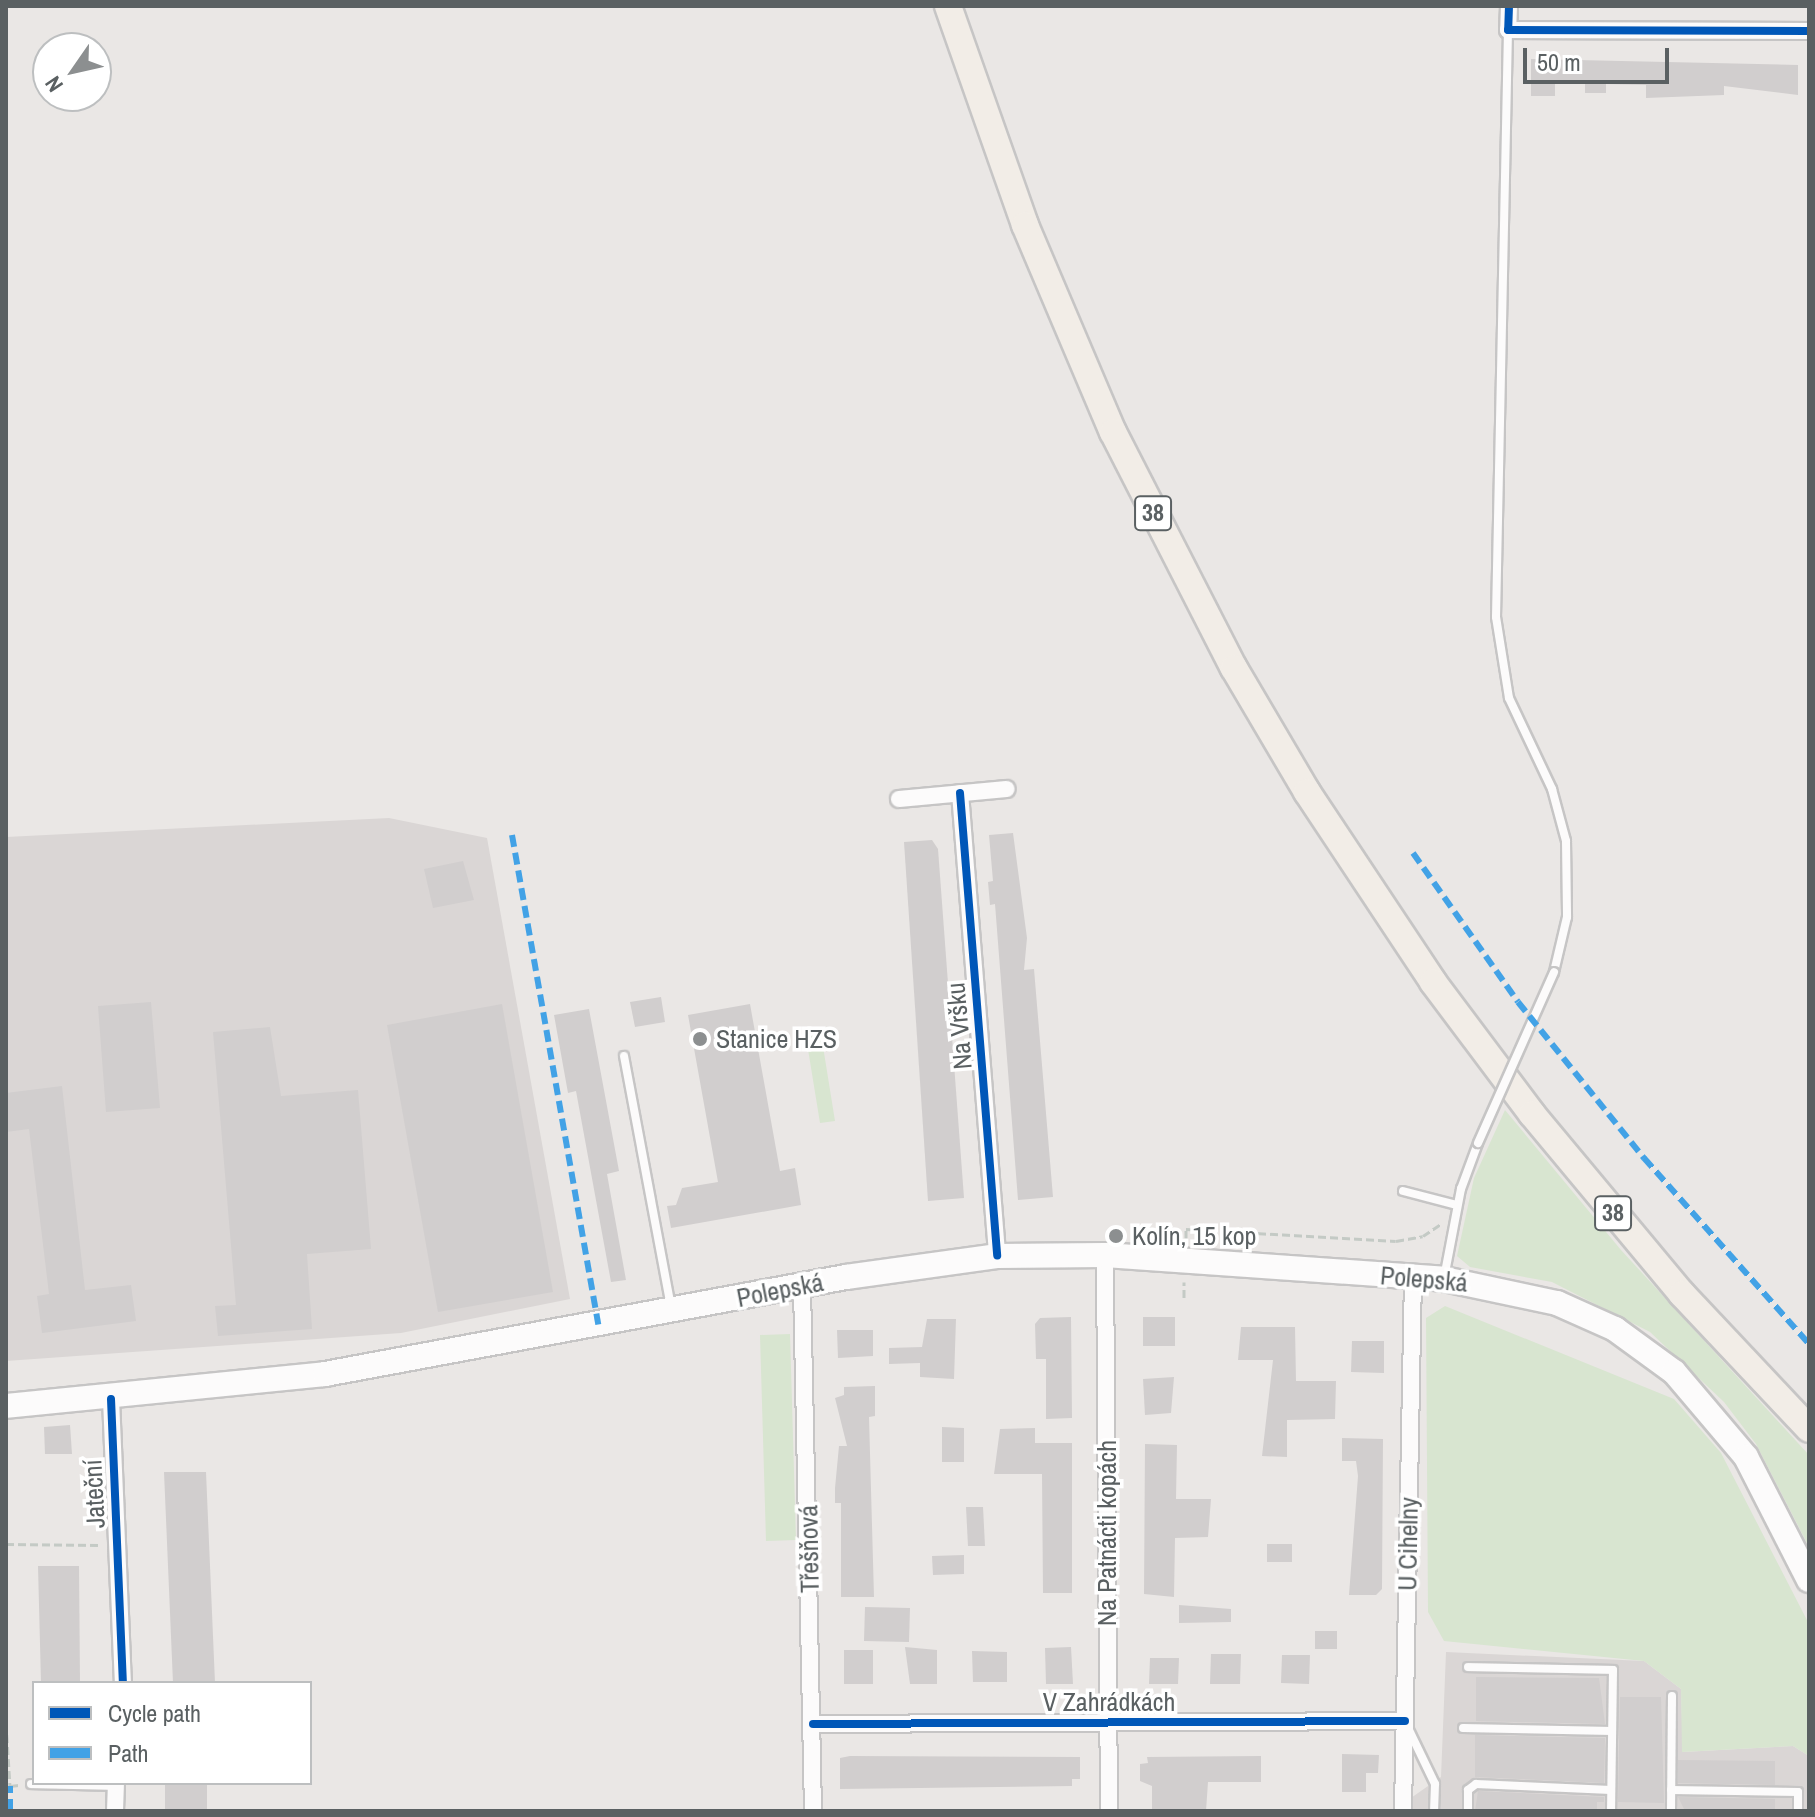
<!DOCTYPE html>
<meta charset="utf-8">
<style>
body{margin:0}
#map{position:relative;width:1815px;height:1817px;overflow:hidden;background:#eae7e5;font-family:"Archivo Narrow",sans-serif}
div>[style]{position:absolute}
[style*='--x']{left:calc(var(--x)*1px);top:calc(var(--y)*1px);width:calc(var(--w)*1px);rotate:calc(var(--a)*1deg)}
.industrial>*{inset:0;background:#dad6d5}
.green>*{inset:0;background:#d8e5d0}
.building>*{inset:0;background:#d1cece}
.path>*{height:3px;margin-top:-1.5px;transform-origin:0;background:repeating-linear-gradient(90deg,#c4cac5 0 8px,transparent 0 12px)}
.roads{filter:drop-shadow(2px 0 #c6c5c5) drop-shadow(-2px 0 #c6c5c5) drop-shadow(0 2px #c6c5c5) drop-shadow(0 -2px #c6c5c5)}
.service>*{height:8px;margin:-4px;padding:0 4px;transform-origin:4px;border-radius:4px;background:#fcfbfb}
.minor>*{height:16px;margin:-8px;padding:0 8px;transform-origin:8px;border-radius:8px;background:#fcfbfb}
.secondary>*{height:24px;margin:-12px;padding:0 12px;transform-origin:12px;border-radius:12px;background:#fcfbfb}
.primary>*{height:26px;margin:-13px;padding:0 13px;transform-origin:13px;border-radius:13px;background:#f2ede7}
.bridges{filter:drop-shadow(2px 0 #c6c5c5) drop-shadow(-2px 0 #c6c5c5) drop-shadow(0 2px #c6c5c5) drop-shadow(0 -2px #c6c5c5)}
.service-bridge>*{height:8px;margin:-4px;padding:0 4px;transform-origin:4px;border-radius:4px;background:#fcfbfb}
.quiet>*{height:6px;margin-top:-3px;transform-origin:0;background:repeating-linear-gradient(90deg,#42a2e6 0 12px,transparent 0 18px)}
.cycleway>*{height:8px;margin:-4px;padding:0 4px;transform-origin:4px;border-radius:4px;background:#0057b8}
.dots>*{width:22px;height:22px;translate:-50% -50%;box-sizing:border-box;border:4px solid #fff;border-radius:50%}
span{translate:-50% -50%;white-space:nowrap;text-align:center;line-height:1.15;-webkit-text-stroke:7px #fff;paint-order:stroke}
.shield-label span{padding:2px 6px;background:#fff;border:2px solid;border-radius:6px;-webkit-text-stroke-width:0}
.shield-label{font-size:24px;color:#5a6062;font-weight:700}
.street-label{font-size:26px;color:#5a6062}
.poi-label{font-size:26px;color:#5a6062}
.left{translate:0 -50%;text-align:left}
.frame{position:absolute;inset:0;border:8px solid #5a6062;pointer-events:none}
.legend{position:absolute;left:32px;top:1681px;width:280px;height:104px;box-sizing:border-box;background:#fff;border:2px solid #bdbfc0;margin:0;padding:10px 14px;list-style:none;font-size:24px;color:#5a6062}
.legend li{display:flex;align-items:center;gap:16px;height:40px}
.legend b{width:40px;border:2px solid #bdbfc0}
.north{position:absolute;left:32px;top:32px;width:80px;height:80px;box-sizing:border-box;background:#fff;border:2px solid #bdbfc0;border-radius:50%;rotate:236deg;font-size:22px;font-weight:700;line-height:32px;text-align:center;color:#5a6062}
.north::after{content:'';display:block;margin:auto;width:28px;height:36px;background:#8c8f90;clip-path:polygon(50% 0,100% 100%,50% 72%,0 100%)}
.scale{position:absolute;left:1523px;top:48px;width:146px;height:36px;box-sizing:border-box;border:4px solid #5a6062;border-top:0;padding-left:10px;font-size:24px;line-height:28px;white-space:nowrap;color:#5a6062;-webkit-text-stroke:6px #fff;paint-order:stroke}
</style>
<div id="map">
<div class="industrial">
<div style="clip-path:polygon(389px 818px,487px 838px,570px 1299px,401px 1333px,6px 1361px,6px 837px)"></div>
<div style="clip-path:polygon(1446px 1652px,1644px 1661px,1681px 1689px,1683px 1752px,1793px 1746px,1809px 1756px,1809px 1811px,1408px 1811px,1408px 1800px,1441px 1777px)"></div>
</div>
<div class="green">
<div style="clip-path:polygon(821px 1034px,835px 1121px,820px 1123px,806px 1037px)"></div>
<div style="clip-path:polygon(1505px 1110px,1621px 1250px,1809px 1455px,1809px 1547px,1756px 1444px,1724px 1402px,1650px 1332px,1552px 1282px,1470px 1267px,1457px 1256px,1474px 1178px)"></div>
<div style="clip-path:polygon(1445px 1306px,1674px 1399px,1721px 1453px,1809px 1624px,1809px 1756px,1793px 1746px,1682px 1752px,1681px 1689px,1644px 1661px,1444px 1641px,1428px 1612px,1426px 1318px)"></div>
<div style="clip-path:polygon(790px 1334px,796px 1540px,766px 1541px,760px 1335px)"></div>
</div>
<div class="building">
<div style="clip-path:polygon(1531px 59px,1798px 65px,1798px 95px,1724px 86px,1724px 95px,1646px 98px,1646px 85px,1606px 84px,1606px 93px,1585px 93px,1585px 83px,1555px 83px,1555px 96px,1531px 96px)"></div>
<div style="clip-path:polygon(1013px 833px,1027px 938px,1024px 970px,1034px 969px,1053px 1197px,1018px 1200px,995px 904px,990px 905px,988px 882px,993px 881px,989px 835px)"></div>
<div style="clip-path:polygon(932px 840px,938px 849px,964px 1198px,928px 1201px,904px 842px)"></div>
<div style="clip-path:polygon(463px 861px,474px 900px,433px 908px,424px 869px)"></div>
<div style="clip-path:polygon(661px 997px,665px 1022px,635px 1027px,630px 1002px)"></div>
<div style="clip-path:polygon(151px 1002px,160px 1108px,106px 1112px,98px 1006px)"></div>
<div style="clip-path:polygon(502px 1004px,553px 1292px,438px 1312px,387px 1025px)"></div>
<div style="clip-path:polygon(750px 1004px,780px 1171px,795px 1168px,801px 1205px,671px 1228px,667px 1206px,676px 1205px,682px 1188px,718px 1182px,688px 1015px)"></div>
<div style="clip-path:polygon(589px 1009px,619px 1171px,607px 1174px,626px 1280px,611px 1282px,576px 1091px,568px 1093px,554px 1015px)"></div>
<div style="clip-path:polygon(270px 1027px,281px 1096px,358px 1090px,371px 1249px,307px 1254px,312px 1329px,218px 1336px,215px 1306px,236px 1305px,213px 1032px)"></div>
<div style="clip-path:polygon(62px 1086px,85px 1290px,131px 1285px,136px 1321px,42px 1333px,37px 1296px,49px 1294px,29px 1129px,6px 1132px,6px 1093px)"></div>
<div style="clip-path:polygon(1071px 1317px,1072px 1418px,1046px 1419px,1046px 1359px,1036px 1359px,1035px 1324px,1040px 1318px)"></div>
<div style="clip-path:polygon(1143px 1317px,1175px 1317px,1175px 1346px,1143px 1346px)"></div>
<div style="clip-path:polygon(927px 1319px,956px 1319px,954px 1379px,920px 1377px,920px 1363px,889px 1364px,889px 1348px,922px 1347px)"></div>
<div style="clip-path:polygon(1241px 1327px,1295px 1327px,1296px 1381px,1336px 1381px,1335px 1419px,1287px 1420px,1287px 1457px,1262px 1456px,1273px 1360px,1238px 1360px)"></div>
<div style="clip-path:polygon(837px 1330px,873px 1330px,873px 1356px,838px 1358px)"></div>
<div style="clip-path:polygon(1352px 1341px,1384px 1341px,1384px 1373px,1351px 1372px)"></div>
<div style="clip-path:polygon(1174px 1377px,1171px 1413px,1145px 1415px,1143px 1379px)"></div>
<div style="clip-path:polygon(875px 1386px,875px 1416px,869px 1417px,874px 1597px,841px 1597px,841px 1503px,835px 1503px,835px 1488px,839px 1446px,847px 1446px,835px 1398px,844px 1395px,844px 1387px)"></div>
<div style="clip-path:polygon(70px 1425px,72px 1454px,45px 1454px,44px 1427px)"></div>
<div style="clip-path:polygon(942px 1427px,964px 1428px,964px 1462px,942px 1462px)"></div>
<div style="clip-path:polygon(1035px 1428px,1035px 1443px,1072px 1443px,1072px 1593px,1043px 1593px,1042px 1474px,994px 1474px,1000px 1429px)"></div>
<div style="clip-path:polygon(1342px 1438px,1383px 1439px,1382px 1589px,1376px 1595px,1349px 1595px,1358px 1476px,1356px 1461px,1342px 1461px)"></div>
<div style="clip-path:polygon(1145px 1444px,1177px 1445px,1176px 1499px,1211px 1499px,1208px 1537px,1175px 1538px,1174px 1597px,1144px 1594px)"></div>
<div style="clip-path:polygon(164px 1472px,206px 1472px,215px 1683px,173px 1683px)"></div>
<div style="clip-path:polygon(966px 1507px,983px 1507px,985px 1546px,968px 1546px)"></div>
<div style="clip-path:polygon(1267px 1544px,1292px 1544px,1292px 1562px,1267px 1562px)"></div>
<div style="clip-path:polygon(964px 1555px,964px 1574px,933px 1575px,932px 1556px)"></div>
<div style="clip-path:polygon(38px 1566px,79px 1566px,80px 1683px,41px 1683px)"></div>
<div style="clip-path:polygon(1179px 1605px,1231px 1609px,1231px 1622px,1179px 1623px)"></div>
<div style="clip-path:polygon(865px 1607px,910px 1608px,909px 1642px,864px 1641px)"></div>
<div style="clip-path:polygon(1315px 1631px,1337px 1631px,1337px 1649px,1315px 1649px)"></div>
<div style="clip-path:polygon(905px 1647px,937px 1650px,937px 1684px,910px 1684px)"></div>
<div style="clip-path:polygon(1071px 1647px,1073px 1684px,1046px 1684px,1045px 1648px)"></div>
<div style="clip-path:polygon(844px 1650px,873px 1650px,873px 1684px,844px 1684px)"></div>
<div style="clip-path:polygon(972px 1651px,1007px 1652px,1007px 1682px,973px 1682px)"></div>
<div style="clip-path:polygon(1211px 1654px,1241px 1654px,1240px 1684px,1210px 1684px)"></div>
<div style="clip-path:polygon(1282px 1655px,1310px 1655px,1309px 1684px,1281px 1683px)"></div>
<div style="clip-path:polygon(1150px 1658px,1179px 1658px,1178px 1684px,1149px 1684px)"></div>
<div style="clip-path:polygon(1476px 1677px,1599px 1678px,1605px 1724px,1476px 1721px)"></div>
<div style="clip-path:polygon(1620px 1697px,1661px 1697px,1664px 1803px,1618px 1802px)"></div>
<div style="clip-path:polygon(1475px 1735px,1605px 1738px,1604px 1783px,1475px 1777px)"></div>
<div style="clip-path:polygon(1342px 1754px,1379px 1755px,1378px 1773px,1366px 1773px,1366px 1792px,1342px 1792px)"></div>
<div style="clip-path:polygon(1261px 1756px,1261px 1782px,1208px 1782px,1206px 1811px,1152px 1811px,1152px 1786px,1140px 1781px,1140px 1764px,1148px 1763px,1147px 1757px)"></div>
<div style="clip-path:polygon(1080px 1757px,1080px 1779px,1072px 1779px,1072px 1786px,840px 1789px,840px 1758px,850px 1756px)"></div>
<div style="clip-path:polygon(1678px 1760px,1775px 1761px,1775px 1785px,1678px 1783px)"></div>
<div style="clip-path:polygon(165px 1783px,207px 1783px,207px 1811px,165px 1811px)"></div>
<div style="clip-path:polygon(1478px 1791px,1604px 1797px,1604px 1802px,1597px 1802px,1597px 1811px,1475px 1811px)"></div>
<div style="clip-path:polygon(1678px 1797px,1775px 1799px,1775px 1811px,1685px 1811px)"></div>
</div>
<div class="path">
<div style="--x:1186;--y:1238;--w:9;--a:-90"></div>
<div style="--x:1186;--y:1229;--w:210;--a:3.3"></div>
<div style="--x:1396;--y:1241;--w:27;--a:-10"></div>
<div style="--x:1423;--y:1236;--w:22;--a:-34"></div>
<div style="--x:1184;--y:1298;--w:16;--a:-90"></div>
<div style="--x:6;--y:1544;--w:93;--a:0.6"></div>
<div style="--x:6;--y:1723;--w:63;--a:86.4"></div>
<div style="--x:10;--y:1786;--w:9;--a:-6"></div>
</div>
<div class="roads">
<div class="service">
<div style="--x:1508;--y:30;--w:587;--a:91.17"></div>
<div style="--x:1496;--y:617;--w:82;--a:80.9"></div>
<div style="--x:1509;--y:698;--w:101;--a:64.7"></div>
<div style="--x:1552;--y:789;--w:54;--a:74.9"></div>
<div style="--x:1566;--y:841;--w:76;--a:89.2"></div>
<div style="--x:1567;--y:917;--w:57;--a:103.3"></div>
<div style="--x:624;--y:1056;--w:255;--a:79.4"></div>
<div style="--x:1403;--y:1191;--w:56;--a:14.5"></div>
<div style="--x:1444;--y:1278;--w:91;--a:-79.2"></div>
<div style="--x:1461;--y:1189;--w:49;--a:-69.7"></div>
<div style="--x:1468;--y:1667;--w:145;--a:1.2"></div>
<div style="--x:1613;--y:1670;--w:141;--a:90.8"></div>
<div style="--x:1463;--y:1728;--w:149;--a:1.2"></div>
<div style="--x:1409;--y:1730;--w:60;--a:64.3"></div>
<div style="--x:1435;--y:1784;--w:27;--a:92"></div>
<div style="--x:31;--y:1784;--w:85;--a:1.3"></div>
<div style="--x:1671;--y:1790;--w:127;--a:0.9"></div>
<div style="--x:1798;--y:1792;--w:19;--a:90"></div>
<div style="--x:1468;--y:1811;--w:21;--a:-90"></div>
<div style="--x:1468;--y:1790;--w:10;--a:-37"></div>
<div style="--x:1476;--y:1784;--w:135;--a:2.5"></div>
<div style="--x:1671;--y:1811;--w:115;--a:-89.5"></div>
</div>
<div class="minor">
<div style="--x:1509;--y:6;--w:24;--a:92"></div>
<div style="--x:1508;--y:30;--w:301;--a:0.2"></div>
<div style="--x:960;--y:793;--w:464;--a:85.4"></div>
<div style="--x:899;--y:799;--w:108;--a:-5.3"></div>
<div style="--x:1105;--y:1255;--w:556;--a:89.59"></div>
<div style="--x:802;--y:1286;--w:525;--a:88.8"></div>
<div style="--x:111;--y:1399;--w:284;--a:87.6"></div>
<div style="--x:813;--y:1724;--w:592;--a:-0.29"></div>
<div style="--x:115;--y:1811;--w:28;--a:-88"></div>
<div style="--x:1403;--y:1811;--w:534;--a:-88.93"></div>
</div>
<div class="secondary">
<div style="--x:6;--y:1406;--w:321;--a:-5.7"></div>
<div style="--x:325;--y:1374;--w:530;--a:-10.55"></div>
<div style="--x:846;--y:1277;--w:152;--a:-7.9"></div>
<div style="--x:997;--y:1256;--w:108;--a:-0.5"></div>
<div style="--x:1105;--y:1255;--w:340;--a:4"></div>
<div style="--x:1444;--y:1279;--w:116;--a:12"></div>
<div style="--x:1557;--y:1303;--w:64;--a:24.1"></div>
<div style="--x:1615;--y:1329;--w:73;--a:36.1"></div>
<div style="--x:1674;--y:1372;--w:111;--a:49.7"></div>
<div style="--x:1746;--y:1457;--w:138;--a:62.9"></div>
</div>
<div class="primary">
<div style="--x:948;--y:6;--w:232;--a:70.6"></div>
<div style="--x:1025;--y:225;--w:225;--a:67"></div>
<div style="--x:1113;--y:432;--w:265;--a:62.9"></div>
<div style="--x:1234;--y:668;--w:144;--a:59.5"></div>
<div style="--x:1307;--y:792;--w:228;--a:56.4"></div>
<div style="--x:1433;--y:982;--w:165;--a:53.1"></div>
<div style="--x:1532;--y:1114;--w:234;--a:50.2"></div>
<div style="--x:1682;--y:1294;--w:185;--a:46.7"></div>
</div>
</div>
<div class="bridges">
<div class="service-bridge">
<div style="--x:1478;--y:1143;--w:187;--a:-66"></div>
</div>
</div>
<div class="quiet">
<div style="--x:512;--y:835;--w:497;--a:80"></div>
<div style="--x:1413;--y:853;--w:182;--a:54.8"></div>
<div style="--x:1518;--y:1002;--w:201;--a:51.1"></div>
<div style="--x:1644;--y:1158;--w:249;--a:48.4"></div>
<div style="--x:10;--y:1811;--w:25;--a:-90"></div>
</div>
<div class="cycleway">
<div style="--x:1509;--y:6;--w:24;--a:92"></div>
<div style="--x:1508;--y:30;--w:301;--a:0.2"></div>
<div style="--x:960;--y:793;--w:464;--a:85.4"></div>
<div style="--x:111;--y:1399;--w:284;--a:87.6"></div>
<div style="--x:813;--y:1724;--w:592;--a:-0.29"></div>
</div>
<div class="dots">
<div style="left:700px;top:1039px;background:#8c8f90"></div>
<div style="left:1116px;top:1236px;background:#8c8f90"></div>
</div>
<div class="shield-label">
<span style="left:1153px;top:513px">38</span>
<span style="left:1613px;top:1213px">38</span>
</div>
<div class="street-label">
<span style="left:959px;top:1026px;rotate:-95deg">Na Vršku</span>
<span style="left:1424px;top:1279px;rotate:5deg">Polepská</span>
<span style="left:780px;top:1290px;rotate:-11deg">Polepská</span>
<span style="left:94px;top:1494px;rotate:-93deg">Jateční</span>
<span style="left:1107px;top:1533px;rotate:-90deg">Na Patnácti kopách</span>
<span style="left:1408px;top:1544px;rotate:-89deg">U Cihelny</span>
<span style="left:809px;top:1549px;rotate:-91deg">Třešňová</span>
<span style="left:1109px;top:1702px">V Zahrádkách</span>
</div>
<div class="poi-label">
<span class="left" style="left:716px;top:1039px">Stanice HZS</span>
<span class="left" style="left:1132px;top:1236px">Kolín, 15 kop</span>
</div>
<div class="frame"></div>
<ul class="legend">
<li><b style="height:10px;background:#0057b8"></b>Cycle path</li>
<li><b style="height:10px;background:#42a2e6"></b>Path</li>
</ul>
<div class="north">N</div>
<div class="scale">50 m</div>
</div>
